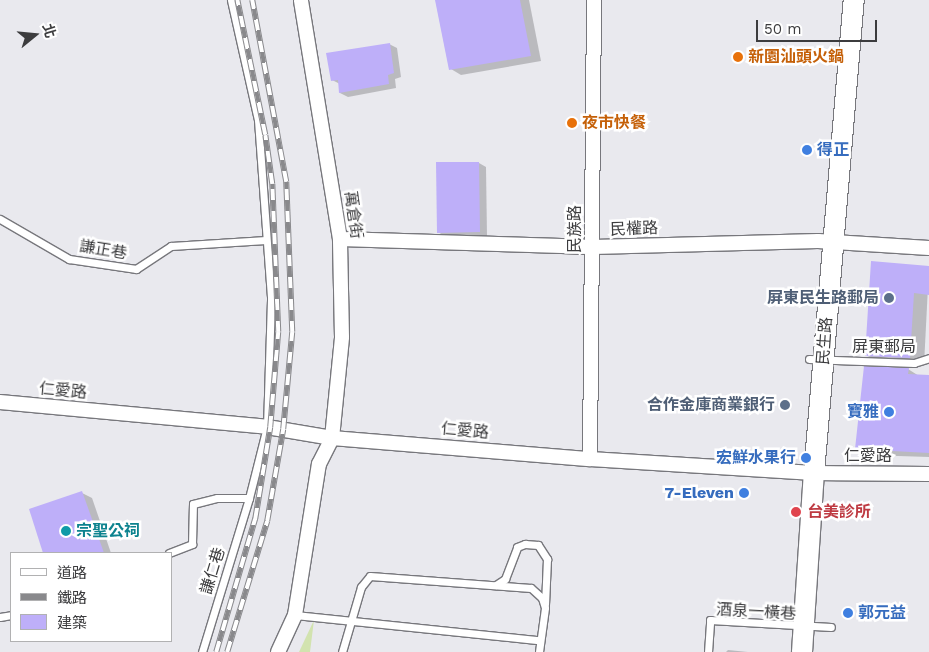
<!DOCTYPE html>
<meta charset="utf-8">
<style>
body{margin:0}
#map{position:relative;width:929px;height:652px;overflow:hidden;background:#e9e9ee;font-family:"Work Sans","Noto Sans TC",sans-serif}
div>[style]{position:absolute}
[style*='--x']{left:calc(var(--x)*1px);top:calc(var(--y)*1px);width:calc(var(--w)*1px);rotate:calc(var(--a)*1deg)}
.green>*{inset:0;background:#d2e3af}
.shadow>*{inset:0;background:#0003}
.building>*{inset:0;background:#beaff9}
.roads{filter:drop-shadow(1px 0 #77777c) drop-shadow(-1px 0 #77777c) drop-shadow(0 1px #77777c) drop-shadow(0 -1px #77777c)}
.lane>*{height:7px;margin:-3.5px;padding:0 3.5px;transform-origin:3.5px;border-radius:3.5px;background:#fff}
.street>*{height:14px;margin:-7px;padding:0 7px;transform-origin:7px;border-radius:7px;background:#fff}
.secondary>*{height:20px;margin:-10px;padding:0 10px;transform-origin:10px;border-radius:10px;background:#fff}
.rail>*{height:5.5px;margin-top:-2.75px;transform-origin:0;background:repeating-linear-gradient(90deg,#fff 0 11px,#89898c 0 22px);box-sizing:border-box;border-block:1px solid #89898c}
.dots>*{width:14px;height:14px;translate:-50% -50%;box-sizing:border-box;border:2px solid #fff;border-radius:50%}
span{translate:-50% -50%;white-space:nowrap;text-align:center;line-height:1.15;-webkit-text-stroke:5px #fff;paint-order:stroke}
.food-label{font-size:16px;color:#c56008;font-weight:700}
.left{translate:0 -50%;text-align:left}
.shop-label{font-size:16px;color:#366cbe;font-weight:700}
.right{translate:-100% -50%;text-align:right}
.street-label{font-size:16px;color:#3c3c3e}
.service-label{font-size:16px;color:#4e5e75;font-weight:700}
.health-label{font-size:16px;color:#be3a42;font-weight:700}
.culture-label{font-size:16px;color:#0d838f;font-weight:700}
.legend{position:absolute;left:10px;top:552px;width:162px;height:90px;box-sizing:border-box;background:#fff;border:1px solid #b1b1b2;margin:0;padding:6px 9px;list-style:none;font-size:15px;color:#3c3c3e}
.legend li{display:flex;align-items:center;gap:10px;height:25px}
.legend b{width:25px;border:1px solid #b1b1b2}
.north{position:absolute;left:10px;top:10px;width:50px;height:50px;-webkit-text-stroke:4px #fff;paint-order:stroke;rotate:73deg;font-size:14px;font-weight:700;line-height:20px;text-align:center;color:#3c3c3e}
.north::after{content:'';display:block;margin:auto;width:18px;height:22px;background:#3c3c3e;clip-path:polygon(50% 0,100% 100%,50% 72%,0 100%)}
.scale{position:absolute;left:756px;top:20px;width:121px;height:22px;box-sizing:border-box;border:2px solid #3c3c3e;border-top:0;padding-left:6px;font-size:15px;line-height:18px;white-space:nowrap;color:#3c3c3e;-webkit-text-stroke:4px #fff;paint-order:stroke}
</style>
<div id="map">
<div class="green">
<div style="clip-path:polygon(314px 620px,310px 652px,299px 652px)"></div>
</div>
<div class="shadow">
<div style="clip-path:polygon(436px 0,529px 0,541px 61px,461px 75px,451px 69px)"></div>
<div style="clip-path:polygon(389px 44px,397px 48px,401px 77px,395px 79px,396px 88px,348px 97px,340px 93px,340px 84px,332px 80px)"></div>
<div style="clip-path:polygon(479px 163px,486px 167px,487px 236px,446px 237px,438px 232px)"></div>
<div style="clip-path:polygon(929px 267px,924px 365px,880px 363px,866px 355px)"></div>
<div style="clip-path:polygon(908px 369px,919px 376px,929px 376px,929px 457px,867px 455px,857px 449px)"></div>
<div style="clip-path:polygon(82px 493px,92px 498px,111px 553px,45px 553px,31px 509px)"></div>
<div style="clip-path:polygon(728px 650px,748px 652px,726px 652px)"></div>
</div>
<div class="building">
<div style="clip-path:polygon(435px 0,520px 0,531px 56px,449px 70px)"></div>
<div style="clip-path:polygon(390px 43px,394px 73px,388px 75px,389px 84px,339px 93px,338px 80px,331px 81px,326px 53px)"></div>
<div style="clip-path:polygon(436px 162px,479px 162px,480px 232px,437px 233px)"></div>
<div style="clip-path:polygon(871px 261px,929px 266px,929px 295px,914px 293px,910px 358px,865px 356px)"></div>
<div style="clip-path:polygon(864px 366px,909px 368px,908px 374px,929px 375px,929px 453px,855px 449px)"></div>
<div style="clip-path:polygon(82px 491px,104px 553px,43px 553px,29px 509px)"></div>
</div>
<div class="roads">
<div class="lane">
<div style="--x:0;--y:219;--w:80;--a:30.1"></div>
<div style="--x:69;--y:259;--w:68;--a:8.5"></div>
<div style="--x:136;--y:269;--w:42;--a:-33.3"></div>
<div style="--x:171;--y:246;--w:95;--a:-3.6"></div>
<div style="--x:809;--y:359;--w:105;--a:2.2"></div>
<div style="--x:914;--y:363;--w:16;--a:-18"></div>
<div style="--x:169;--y:553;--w:25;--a:-21"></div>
<div style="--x:192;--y:544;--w:40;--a:-88.6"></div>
<div style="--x:193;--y:504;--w:25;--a:-14"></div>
<div style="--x:217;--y:498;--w:32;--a:0"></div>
<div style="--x:496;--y:585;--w:11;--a:-34"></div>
<div style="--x:505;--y:579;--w:34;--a:-69"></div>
<div style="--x:517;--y:547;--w:9;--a:-21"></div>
<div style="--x:525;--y:544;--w:13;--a:4"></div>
<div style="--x:538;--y:545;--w:17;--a:57"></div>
<div style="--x:547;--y:559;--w:45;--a:92.5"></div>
<div style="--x:295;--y:615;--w:245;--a:5.9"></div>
<div style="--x:0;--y:617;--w:11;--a:-10"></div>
<div style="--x:202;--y:652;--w:161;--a:-73"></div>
<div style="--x:249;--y:498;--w:73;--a:-75.8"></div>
<div style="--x:267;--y:427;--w:130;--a:-88.2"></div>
<div style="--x:271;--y:297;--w:177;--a:-94.2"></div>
<div style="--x:258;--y:120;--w:123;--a:-102.7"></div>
<div style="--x:342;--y:652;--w:68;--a:-73.7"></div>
<div style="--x:361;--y:587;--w:14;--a:-51"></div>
<div style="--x:370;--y:576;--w:161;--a:4.3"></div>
<div style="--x:531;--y:588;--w:15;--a:42"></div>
<div style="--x:542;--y:598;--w:10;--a:73"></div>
<div style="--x:545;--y:608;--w:44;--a:97.8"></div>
<div style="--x:708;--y:652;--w:32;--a:-86"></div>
<div style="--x:710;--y:620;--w:121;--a:3.3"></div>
</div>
<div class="street">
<div style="--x:340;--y:239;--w:253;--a:1.8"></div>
<div style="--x:593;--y:247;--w:225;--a:-1.5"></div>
<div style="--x:818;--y:241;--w:111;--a:3.6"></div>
<div style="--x:0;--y:402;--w:268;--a:5.3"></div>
<div style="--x:267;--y:427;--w:66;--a:9.6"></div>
<div style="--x:332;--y:438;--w:259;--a:4.7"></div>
<div style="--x:590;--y:459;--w:224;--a:3.6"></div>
<div style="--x:814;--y:473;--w:115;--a:0.5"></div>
<div style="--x:590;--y:459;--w:459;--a:-89.5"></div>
<div style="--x:278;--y:652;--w:41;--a:-65.3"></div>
<div style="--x:295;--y:615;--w:153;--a:-81"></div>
<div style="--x:319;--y:464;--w:29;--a:-63"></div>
<div style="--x:332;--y:438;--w:101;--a:-84.3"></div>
<div style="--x:342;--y:337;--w:98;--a:-91.2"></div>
<div style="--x:340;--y:239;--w:242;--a:-99.3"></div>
</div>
<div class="secondary">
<div style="--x:802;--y:652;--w:179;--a:-86.2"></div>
<div style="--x:814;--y:473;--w:475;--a:-85.2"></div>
</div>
</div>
<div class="rail">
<div style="--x:216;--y:652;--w:139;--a:-73.7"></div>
<div style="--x:255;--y:519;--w:93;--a:-80.7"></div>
<div style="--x:270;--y:427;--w:95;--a:-85.2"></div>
<div style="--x:278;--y:332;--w:148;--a:-92.3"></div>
<div style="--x:272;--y:184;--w:49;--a:-98.1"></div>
<div style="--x:265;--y:135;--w:138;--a:-101.7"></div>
<div style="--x:227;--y:652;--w:137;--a:-73"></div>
<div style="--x:267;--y:521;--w:93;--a:-80.1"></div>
<div style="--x:283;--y:429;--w:97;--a:-84.7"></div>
<div style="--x:292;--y:332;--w:150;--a:-92.3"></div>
<div style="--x:286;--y:182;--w:185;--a:-100.6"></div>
</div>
<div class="dots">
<div style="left:738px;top:57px;background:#e8710a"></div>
<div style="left:572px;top:123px;background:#e8710a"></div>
<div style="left:807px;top:150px;background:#3f7fe0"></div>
<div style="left:889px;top:298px;background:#5c6f8a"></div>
<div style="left:785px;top:405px;background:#5c6f8a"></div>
<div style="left:889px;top:412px;background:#3f7fe0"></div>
<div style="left:806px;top:458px;background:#3f7fe0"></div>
<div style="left:744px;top:493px;background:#3f7fe0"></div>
<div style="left:796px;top:512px;background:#e0444e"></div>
<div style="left:66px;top:531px;background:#0f9aa8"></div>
<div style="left:848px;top:613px;background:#3f7fe0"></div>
</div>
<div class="food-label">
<span class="left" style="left:748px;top:57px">新園汕頭火鍋</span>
<span class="left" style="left:582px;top:123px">夜市快餐</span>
</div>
<div class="shop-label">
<span class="left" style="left:817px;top:150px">得正</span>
<span class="right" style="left:879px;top:412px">寶雅</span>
<span class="right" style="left:796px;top:458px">宏鮮水果行</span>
<span class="right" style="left:734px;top:493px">7-Eleven</span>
<span class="left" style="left:858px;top:613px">郭元益</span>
</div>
<div class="street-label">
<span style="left:353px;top:215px;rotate:82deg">萬倉街</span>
<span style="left:575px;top:229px;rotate:-90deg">民族路</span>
<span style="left:634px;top:229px;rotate:-2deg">民權路</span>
<span style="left:103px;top:250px;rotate:9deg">謙正巷</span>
<span style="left:825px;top:341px;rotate:-86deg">民生路</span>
<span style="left:884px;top:347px">屏東郵局</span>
<span style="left:63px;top:391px;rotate:5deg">仁愛路</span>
<span style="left:465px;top:431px;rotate:5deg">仁愛路</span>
<span style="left:868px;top:456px">仁愛路</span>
<span style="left:213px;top:571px;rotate:-73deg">謙仁巷</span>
<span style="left:756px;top:612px;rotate:3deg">酒泉一橫巷</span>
</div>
<div class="service-label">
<span class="right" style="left:879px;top:298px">屏東民生路郵局</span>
<span class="right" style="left:775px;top:405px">合作金庫商業銀行</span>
</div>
<div class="health-label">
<span class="left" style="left:807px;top:512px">台美診所</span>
</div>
<div class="culture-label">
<span class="left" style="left:76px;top:531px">宗聖公祠</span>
</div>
<ul class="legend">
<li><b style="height:6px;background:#fff"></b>道路</li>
<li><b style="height:6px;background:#89898c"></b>鐵路</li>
<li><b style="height:14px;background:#beaff9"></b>建築</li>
</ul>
<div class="north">北</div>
<div class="scale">50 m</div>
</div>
